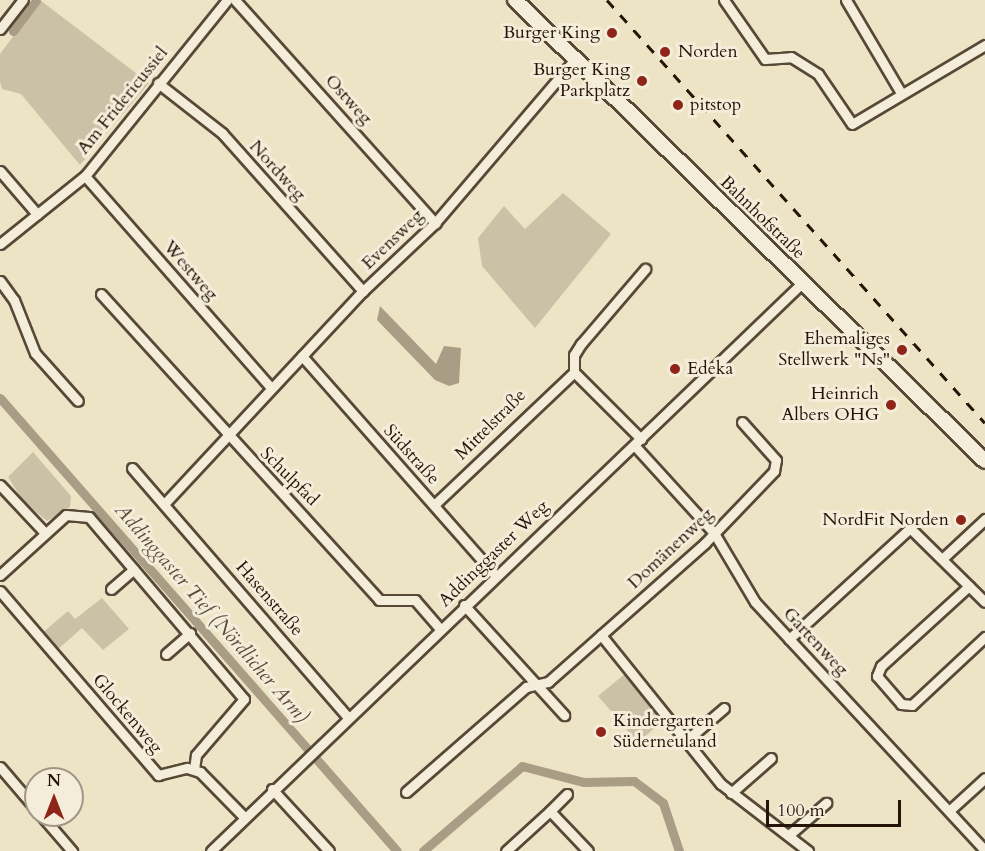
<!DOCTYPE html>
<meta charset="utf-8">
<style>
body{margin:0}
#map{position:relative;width:985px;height:851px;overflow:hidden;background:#ede4c6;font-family:Cardo,serif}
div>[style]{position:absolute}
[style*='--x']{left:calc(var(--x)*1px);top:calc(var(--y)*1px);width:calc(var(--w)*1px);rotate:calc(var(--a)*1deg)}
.green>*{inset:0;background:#cbc1a6}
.water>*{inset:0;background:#a99d85}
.canal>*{height:9px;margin:-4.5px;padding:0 4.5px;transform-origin:4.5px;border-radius:4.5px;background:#a99d85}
.roads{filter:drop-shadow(2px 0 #574837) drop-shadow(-2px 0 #574837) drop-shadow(0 2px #574837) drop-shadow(0 -2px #574837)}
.minor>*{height:9px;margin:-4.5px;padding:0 4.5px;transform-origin:4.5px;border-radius:4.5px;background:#f3edda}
.secondary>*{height:14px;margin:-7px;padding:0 7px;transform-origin:7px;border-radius:7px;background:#f3edda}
.rail>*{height:3px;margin-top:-1.5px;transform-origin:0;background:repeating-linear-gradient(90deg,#251407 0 10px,transparent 0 20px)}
.dots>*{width:16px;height:16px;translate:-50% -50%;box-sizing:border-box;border:3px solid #f3edda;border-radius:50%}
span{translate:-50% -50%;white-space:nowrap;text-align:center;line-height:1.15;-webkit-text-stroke:6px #f3edda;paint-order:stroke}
.poi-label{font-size:18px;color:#251407}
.right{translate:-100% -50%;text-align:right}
.left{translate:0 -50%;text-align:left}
.street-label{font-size:18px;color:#251407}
.water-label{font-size:20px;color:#5a4b39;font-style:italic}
.north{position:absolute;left:24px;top:767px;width:60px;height:60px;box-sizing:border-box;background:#f3edda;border:2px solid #a19686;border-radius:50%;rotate:0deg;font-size:16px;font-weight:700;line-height:24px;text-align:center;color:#251407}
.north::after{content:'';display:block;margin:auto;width:21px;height:27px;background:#8f2418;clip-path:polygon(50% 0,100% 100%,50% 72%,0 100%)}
.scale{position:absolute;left:766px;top:800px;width:135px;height:27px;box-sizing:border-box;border:3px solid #251407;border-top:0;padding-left:8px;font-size:18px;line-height:21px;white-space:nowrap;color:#251407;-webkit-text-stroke:4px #f3edda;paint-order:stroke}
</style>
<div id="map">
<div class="green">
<div style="clip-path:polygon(40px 0,149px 83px,80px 165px,21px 94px,2px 89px,0 82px,0 54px)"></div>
<div style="clip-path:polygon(563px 193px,611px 234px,535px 328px,482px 266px,478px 238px,504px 206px,525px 229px)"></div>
<div style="clip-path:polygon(33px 452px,71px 496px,70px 507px,47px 521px,23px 501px,8px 477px)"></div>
<div style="clip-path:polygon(102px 598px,129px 629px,103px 650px,82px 628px,56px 651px,41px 634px,68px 611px,75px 619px)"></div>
<div style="clip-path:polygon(626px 673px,664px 719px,638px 743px,598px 696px)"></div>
</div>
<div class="water">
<div style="clip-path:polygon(380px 306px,436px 364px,444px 346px,461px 348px,459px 383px,449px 386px,435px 380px,377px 320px)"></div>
</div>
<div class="canal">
<div style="--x:13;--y:31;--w:38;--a:-53"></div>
<div style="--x:0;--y:398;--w:602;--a:48.77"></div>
<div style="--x:423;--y:851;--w:130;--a:-40.6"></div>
<div style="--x:522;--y:766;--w:64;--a:14.5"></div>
<div style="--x:584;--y:782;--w:50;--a:-1.1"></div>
<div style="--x:634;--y:781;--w:36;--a:37"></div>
<div style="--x:663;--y:803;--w:51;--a:71.6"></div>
</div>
<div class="roads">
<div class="minor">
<div style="--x:235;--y:0;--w:300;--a:48.1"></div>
<div style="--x:724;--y:0;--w:72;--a:55.2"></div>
<div style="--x:765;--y:59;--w:26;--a:-4"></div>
<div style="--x:791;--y:57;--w:32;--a:32"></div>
<div style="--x:818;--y:74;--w:60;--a:55.8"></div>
<div style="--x:852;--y:124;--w:155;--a:-30.7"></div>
<div style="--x:846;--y:0;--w:108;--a:59.4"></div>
<div style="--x:0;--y:29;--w:37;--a:-52"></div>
<div style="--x:158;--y:83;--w:81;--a:38"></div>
<div style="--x:222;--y:133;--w:212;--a:48.3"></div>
<div style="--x:0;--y:171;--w:57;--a:49.3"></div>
<div style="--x:85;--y:176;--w:282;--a:48.7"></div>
<div style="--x:0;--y:244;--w:109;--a:-38.7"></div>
<div style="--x:85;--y:176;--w:226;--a:-51.1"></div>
<div style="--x:0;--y:281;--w:24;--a:54"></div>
<div style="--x:14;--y:300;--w:57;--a:68.4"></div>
<div style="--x:35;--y:353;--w:64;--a:48.1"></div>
<div style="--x:101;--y:294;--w:413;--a:47.7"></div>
<div style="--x:379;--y:600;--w:36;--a:0"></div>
<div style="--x:415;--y:600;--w:37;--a:49"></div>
<div style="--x:302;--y:356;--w:293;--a:48.6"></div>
<div style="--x:574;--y:372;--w:95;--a:45"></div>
<div style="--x:634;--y:445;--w:119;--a:47.7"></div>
<div style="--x:714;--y:533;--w:80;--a:59.3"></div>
<div style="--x:755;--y:602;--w:338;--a:47.2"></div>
<div style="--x:132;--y:468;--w:330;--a:49.1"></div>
<div style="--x:0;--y:485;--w:66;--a:46.8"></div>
<div style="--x:165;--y:503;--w:290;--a:-47"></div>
<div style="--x:363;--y:291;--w:99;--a:-43.4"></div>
<div style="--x:435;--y:223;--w:214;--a:-49.5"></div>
<div style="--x:434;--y:505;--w:193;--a:-43.5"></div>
<div style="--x:574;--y:372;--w:17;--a:-90"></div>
<div style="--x:574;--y:355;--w:13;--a:-58"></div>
<div style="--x:581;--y:344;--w:99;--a:-49.5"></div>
<div style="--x:942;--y:559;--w:59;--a:-42.9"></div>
<div style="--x:0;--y:575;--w:89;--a:-42.3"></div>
<div style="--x:66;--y:515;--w:23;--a:5"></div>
<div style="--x:89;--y:517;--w:239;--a:49.6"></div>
<div style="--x:244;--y:699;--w:74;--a:130.6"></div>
<div style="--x:196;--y:755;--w:14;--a:98"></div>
<div style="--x:969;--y:586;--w:119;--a:137.7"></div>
<div style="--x:881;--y:666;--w:11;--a:112"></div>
<div style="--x:877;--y:676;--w:37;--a:49"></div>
<div style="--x:901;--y:704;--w:11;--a:5"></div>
<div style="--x:912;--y:705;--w:100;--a:-43"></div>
<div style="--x:111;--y:589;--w:30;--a:-41"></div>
<div style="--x:0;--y:591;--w:243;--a:49.3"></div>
<div style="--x:158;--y:775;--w:30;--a:-14"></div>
<div style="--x:187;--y:768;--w:14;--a:17"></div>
<div style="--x:200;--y:772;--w:63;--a:45.6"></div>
<div style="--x:464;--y:605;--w:149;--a:47.7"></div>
<div style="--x:601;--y:635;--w:191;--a:51.2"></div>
<div style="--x:721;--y:784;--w:110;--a:37.6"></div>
<div style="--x:789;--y:639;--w:164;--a:-42.5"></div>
<div style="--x:910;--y:528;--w:105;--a:44.6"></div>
<div style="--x:166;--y:654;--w:32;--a:-41"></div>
<div style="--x:689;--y:738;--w:46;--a:-40.6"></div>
<div style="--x:0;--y:767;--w:55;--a:49.4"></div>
<div style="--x:272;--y:789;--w:84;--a:47.4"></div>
<div style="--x:406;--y:792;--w:159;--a:-41.2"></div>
<div style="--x:526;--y:687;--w:23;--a:-13"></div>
<div style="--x:548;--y:682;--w:210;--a:-41.5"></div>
<div style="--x:705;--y:543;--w:100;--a:-46.2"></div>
<div style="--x:774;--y:471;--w:11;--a:-80"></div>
<div style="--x:776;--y:460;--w:51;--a:-131.8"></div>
<div style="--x:731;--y:793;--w:53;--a:-41.2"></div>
<div style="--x:567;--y:794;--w:24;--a:135"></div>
<div style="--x:550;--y:811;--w:55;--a:46.5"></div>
<div style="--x:950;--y:810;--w:47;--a:-42.4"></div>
<div style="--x:41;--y:815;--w:48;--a:49.3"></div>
<div style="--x:790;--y:834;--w:48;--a:-40.7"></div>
<div style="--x:211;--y:851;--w:820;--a:-43.86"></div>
<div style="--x:506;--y:851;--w:59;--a:-42.3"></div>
</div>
<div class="secondary">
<div style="--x:515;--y:0;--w:658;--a:44.45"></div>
</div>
</div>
<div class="rail">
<div style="--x:607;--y:0;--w:567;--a:48.22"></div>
</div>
<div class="dots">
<div style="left:612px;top:33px;background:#8f2418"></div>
<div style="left:665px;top:52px;background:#8f2418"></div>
<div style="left:642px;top:81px;background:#8f2418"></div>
<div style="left:678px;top:105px;background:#8f2418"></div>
<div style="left:902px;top:350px;background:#8f2418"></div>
<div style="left:675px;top:369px;background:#8f2418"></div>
<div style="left:891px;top:405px;background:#8f2418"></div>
<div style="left:961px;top:520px;background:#8f2418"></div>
<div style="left:601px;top:732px;background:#8f2418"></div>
</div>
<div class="poi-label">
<span class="right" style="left:600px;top:33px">Burger King</span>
<span class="left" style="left:678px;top:52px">Norden</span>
<span class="right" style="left:630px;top:81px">Burger King<br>Parkplatz</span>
<span class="left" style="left:690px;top:105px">pitstop</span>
<span class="right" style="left:890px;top:350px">Ehemaliges<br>Stellwerk "Ns"</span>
<span class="left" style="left:687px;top:369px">Edeka</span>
<span class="right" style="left:879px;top:405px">Heinrich<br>Albers OHG</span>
<span class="right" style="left:949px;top:520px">NordFit Norden</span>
<span class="left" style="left:613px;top:732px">Kindergarten<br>Süderneuland</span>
</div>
<div class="street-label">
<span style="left:348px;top:100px;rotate:48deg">Ostweg</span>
<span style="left:123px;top:101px;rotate:-51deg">Am Fridericussiel</span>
<span style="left:277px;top:171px;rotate:48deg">Nordweg</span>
<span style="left:762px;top:218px;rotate:44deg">Bahnhofstraße</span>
<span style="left:393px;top:240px;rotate:-44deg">Evensweg</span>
<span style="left:190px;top:271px;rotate:49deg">Westweg</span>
<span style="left:491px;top:425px;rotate:-45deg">Mittelstraße</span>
<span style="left:411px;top:455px;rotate:48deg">Südstraße</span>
<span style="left:289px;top:477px;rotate:45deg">Schulpfad</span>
<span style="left:671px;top:549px;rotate:-43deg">Domänenweg</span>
<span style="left:494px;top:554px;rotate:-44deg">Addinggaster Weg</span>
<span style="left:269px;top:599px;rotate:49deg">Hasenstraße</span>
<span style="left:815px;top:642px;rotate:47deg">Gartenweg</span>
<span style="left:127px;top:714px;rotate:50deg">Glockenweg</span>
</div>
<div class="water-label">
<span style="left:212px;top:613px;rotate:49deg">Addinggaster Tief (Nördlicher Arm)</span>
</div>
<div class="north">N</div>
<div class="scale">100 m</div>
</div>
